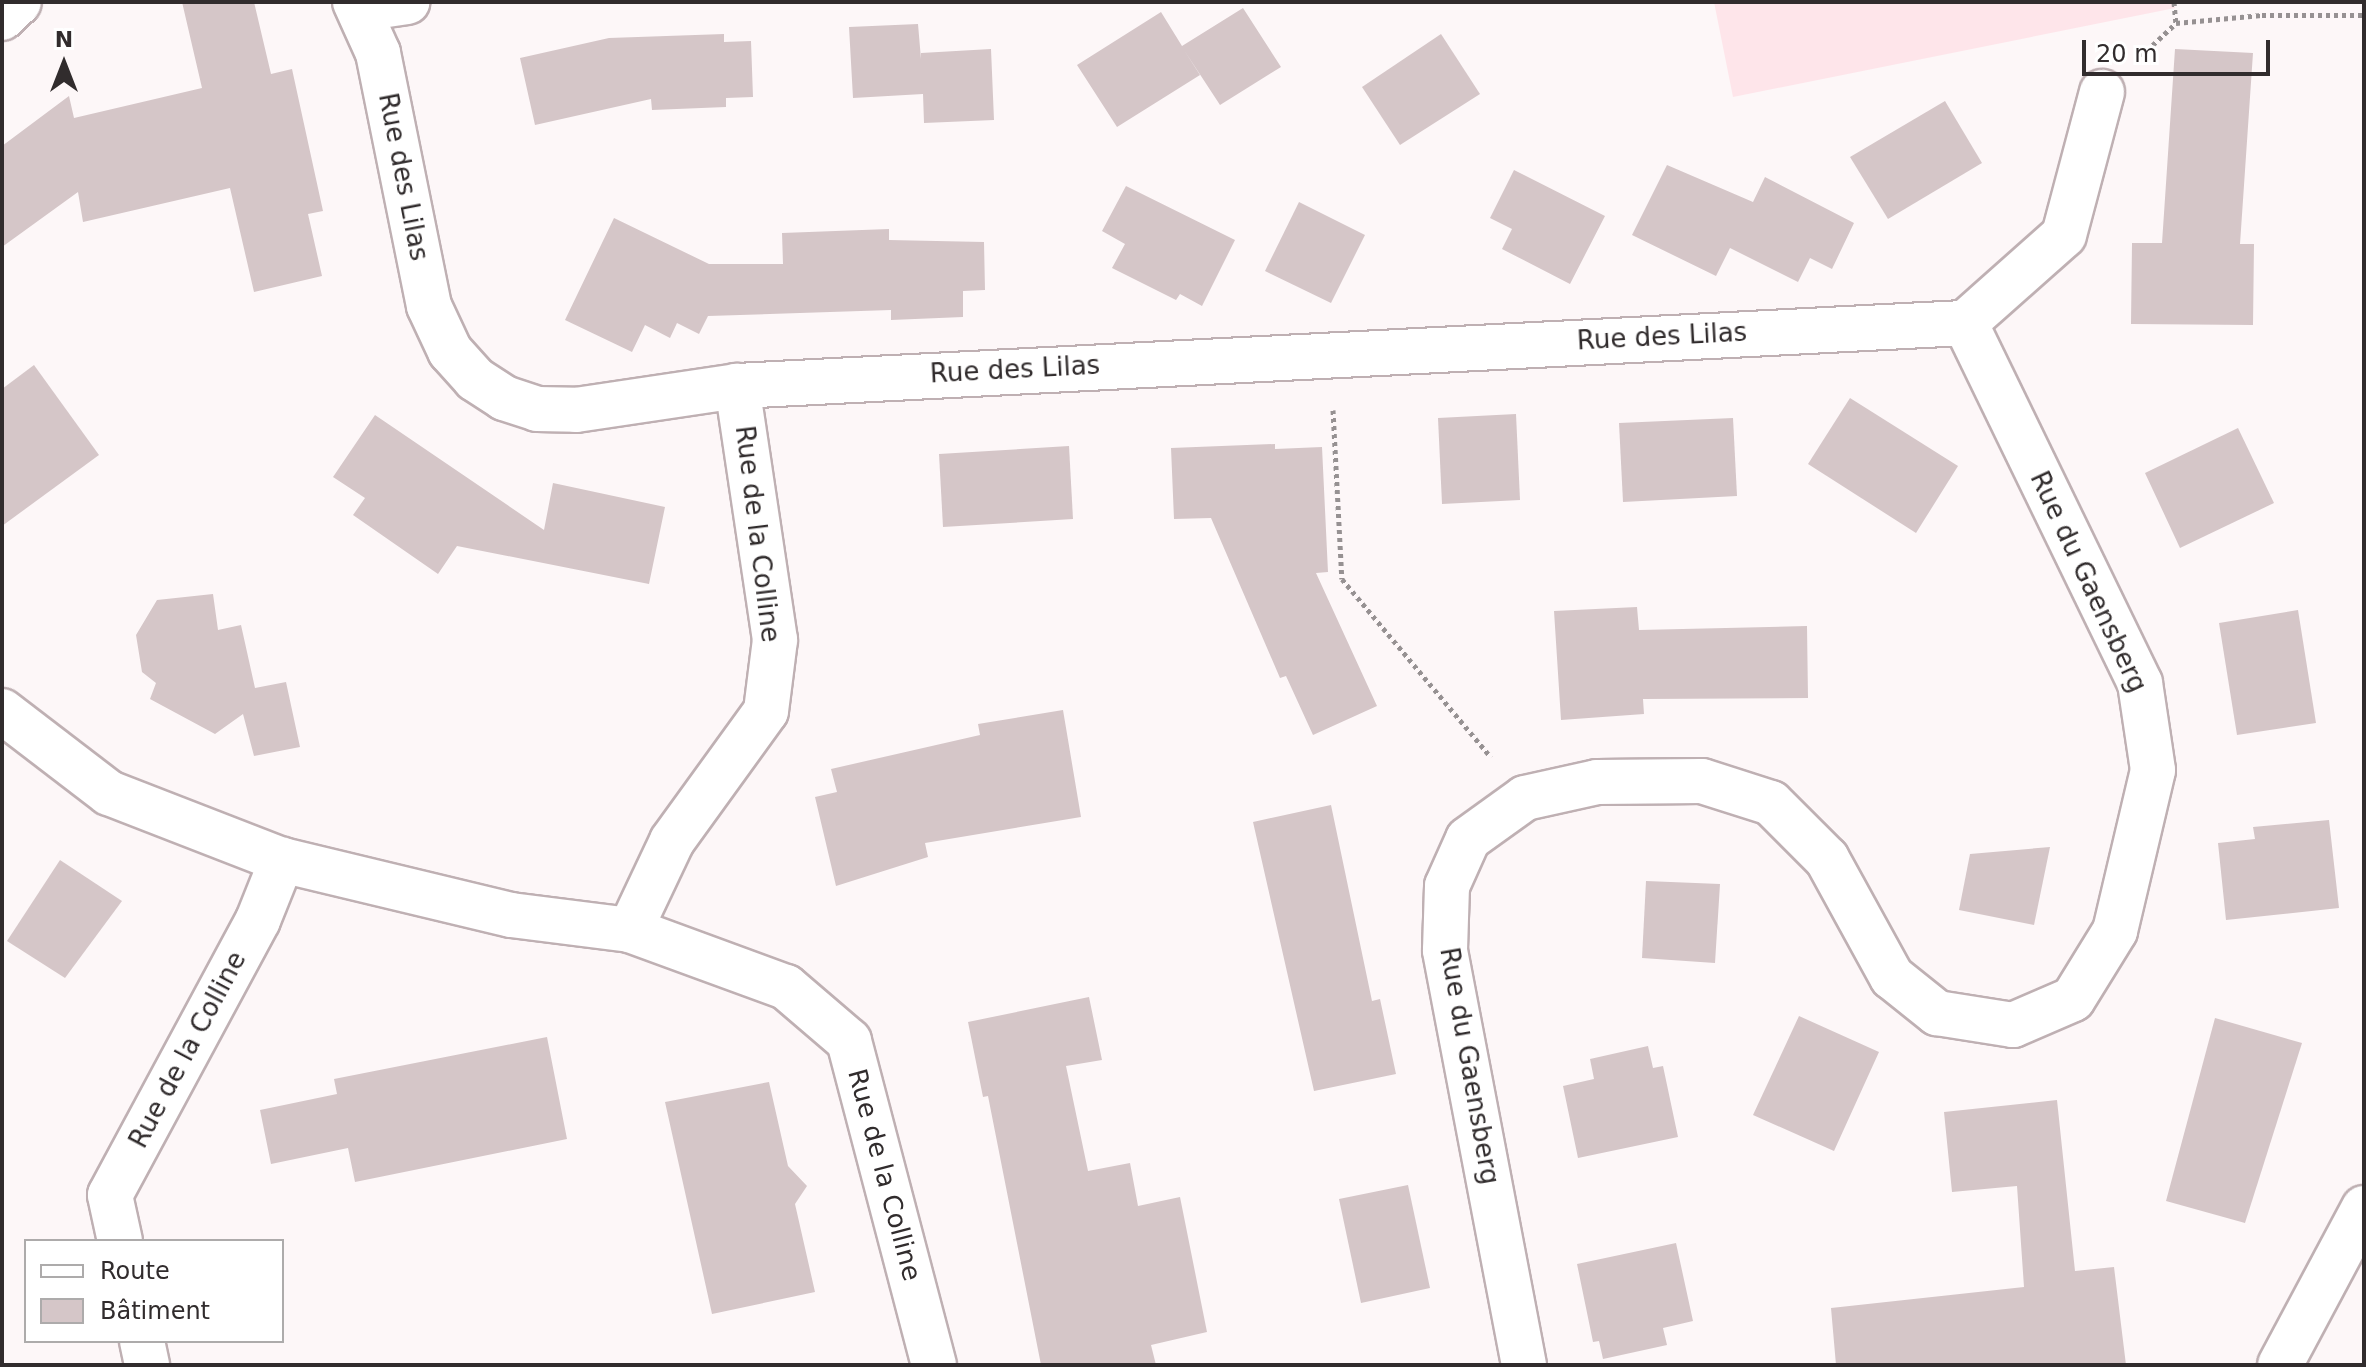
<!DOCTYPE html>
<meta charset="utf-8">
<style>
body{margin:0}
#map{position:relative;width:2366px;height:1367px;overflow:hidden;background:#fdf7f8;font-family:"DejaVu Sans",sans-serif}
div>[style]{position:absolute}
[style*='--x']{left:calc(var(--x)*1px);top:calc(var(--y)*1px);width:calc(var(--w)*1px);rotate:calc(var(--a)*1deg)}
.built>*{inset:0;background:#fee5ea}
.building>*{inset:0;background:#d5c6c8}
.path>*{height:5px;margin-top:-2.5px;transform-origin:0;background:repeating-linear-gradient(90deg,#969192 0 4px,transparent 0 8px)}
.roads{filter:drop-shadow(2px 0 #bfb0b3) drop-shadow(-2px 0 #bfb0b3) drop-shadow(0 2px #bfb0b3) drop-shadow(0 -2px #bfb0b3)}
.minor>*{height:44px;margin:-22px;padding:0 22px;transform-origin:22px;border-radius:22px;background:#fff}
.tertiary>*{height:44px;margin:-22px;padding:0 22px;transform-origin:22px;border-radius:22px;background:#fff}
span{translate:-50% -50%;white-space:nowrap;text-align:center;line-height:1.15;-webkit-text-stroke:7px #fff;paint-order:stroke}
.street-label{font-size:26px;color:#312c2d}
.frame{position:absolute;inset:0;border:4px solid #312c2d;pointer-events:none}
.legend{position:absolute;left:24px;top:1239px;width:260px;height:104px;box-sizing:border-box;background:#fff;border:2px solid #adabab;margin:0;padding:10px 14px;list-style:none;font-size:24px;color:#312c2d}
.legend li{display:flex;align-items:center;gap:16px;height:40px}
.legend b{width:40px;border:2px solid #adabab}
.north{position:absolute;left:24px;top:24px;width:80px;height:80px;-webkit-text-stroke:6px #fff;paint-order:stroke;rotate:0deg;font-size:22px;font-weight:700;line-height:32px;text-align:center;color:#312c2d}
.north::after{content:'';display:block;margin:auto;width:28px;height:36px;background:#312c2d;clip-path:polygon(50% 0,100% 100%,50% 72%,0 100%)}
.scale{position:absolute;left:2082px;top:40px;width:188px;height:36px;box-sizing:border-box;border:4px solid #312c2d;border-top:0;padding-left:10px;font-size:24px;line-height:28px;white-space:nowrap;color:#312c2d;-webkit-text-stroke:6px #fff;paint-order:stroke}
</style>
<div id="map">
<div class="built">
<div style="clip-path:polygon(1714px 2px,2174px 2px,2175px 8px,1733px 97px)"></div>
</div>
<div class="building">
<div style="clip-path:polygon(182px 2px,254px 2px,271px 74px,292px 69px,323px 211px,308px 214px,322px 276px,254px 292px,230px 188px,83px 222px,78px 192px,2px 247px,2px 146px,69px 96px,74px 118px,202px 88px)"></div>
<div style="clip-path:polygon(1243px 8px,1281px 67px,1220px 105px,1184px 50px,1200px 75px,1117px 127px,1077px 65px,1161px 12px,1182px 46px)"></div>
<div style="clip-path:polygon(918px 24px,921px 59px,921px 53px,991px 49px,994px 120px,924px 123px,923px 94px,853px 98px,849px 27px)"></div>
<div style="clip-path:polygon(724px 34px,724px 42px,751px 41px,753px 97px,726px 98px,726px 107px,652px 110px,651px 99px,535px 125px,520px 58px,609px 38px)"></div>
<div style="clip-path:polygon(1441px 34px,1480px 94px,1400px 145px,1362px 87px)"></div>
<div style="clip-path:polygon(2175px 49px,2253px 53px,2240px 244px,2254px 244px,2253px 325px,2131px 324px,2132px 243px,2162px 243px)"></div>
<div style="clip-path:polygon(1945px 101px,1982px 163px,1888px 219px,1850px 157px)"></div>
<div style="clip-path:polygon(1667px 165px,1753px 202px,1765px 177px,1854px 223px,1832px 269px,1810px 258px,1798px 282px,1730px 248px,1716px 276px,1632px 235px)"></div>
<div style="clip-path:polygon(1514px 170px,1605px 216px,1570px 284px,1502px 249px,1512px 229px,1490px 218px)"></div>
<div style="clip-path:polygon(1126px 186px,1235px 240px,1202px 306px,1180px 294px,1176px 300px,1112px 268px,1125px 244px,1102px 231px)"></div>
<div style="clip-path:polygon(1299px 202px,1365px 235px,1331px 303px,1265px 271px)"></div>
<div style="clip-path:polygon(614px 218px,709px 264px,783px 264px,782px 233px,889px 229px,889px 240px,984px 242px,985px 290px,963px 291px,963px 317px,891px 320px,891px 310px,708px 316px,699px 334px,677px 323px,670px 338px,645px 325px,632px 352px,565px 320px)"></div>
<div style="clip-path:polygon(34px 365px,99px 455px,2px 526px,2px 389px)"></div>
<div style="clip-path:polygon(1850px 398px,1958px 466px,1916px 533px,1808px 464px)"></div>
<div style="clip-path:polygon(1516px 414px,1520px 500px,1442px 504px,1438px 418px)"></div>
<div style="clip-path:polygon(375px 415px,544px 530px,553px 483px,665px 507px,649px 584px,457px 546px,438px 574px,353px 515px,365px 498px,333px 477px)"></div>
<div style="clip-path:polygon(1733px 418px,1737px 496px,1623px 502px,1619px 423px)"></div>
<div style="clip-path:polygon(2238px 428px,2274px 503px,2180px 548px,2145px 473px)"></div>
<div style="clip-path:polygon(1275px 444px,1275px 449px,1322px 447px,1328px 572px,1316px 573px,1377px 706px,1313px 735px,1286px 676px,1280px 678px,1211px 518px,1174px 519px,1171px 448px)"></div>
<div style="clip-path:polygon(1069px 446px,1073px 519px,943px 527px,939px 454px)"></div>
<div style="clip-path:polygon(213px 594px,218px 630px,241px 625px,255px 688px,286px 682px,300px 747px,254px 756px,243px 714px,215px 734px,150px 699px,156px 683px,142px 672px,136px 635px,157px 600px)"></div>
<div style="clip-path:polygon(1637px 607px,1639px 630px,1807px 626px,1808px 698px,1643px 699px,1644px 714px,1561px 720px,1554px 611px)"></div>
<div style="clip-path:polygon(2298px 610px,2316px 723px,2237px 735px,2219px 623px)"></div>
<div style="clip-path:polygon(1063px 710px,1081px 817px,925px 843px,928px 857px,836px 886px,815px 797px,837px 792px,831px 769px,980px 735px,978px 724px)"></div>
<div style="clip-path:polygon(1331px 805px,1372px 1001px,1380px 999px,1396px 1074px,1314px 1091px,1253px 822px)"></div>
<div style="clip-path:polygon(2329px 820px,2339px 908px,2226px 920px,2218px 843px,2255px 839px,2253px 827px)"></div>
<div style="clip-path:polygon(2050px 847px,2034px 925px,1959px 910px,1970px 854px)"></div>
<div style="clip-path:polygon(60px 860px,122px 901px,65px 978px,7px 941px)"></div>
<div style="clip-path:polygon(1646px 881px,1720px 884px,1715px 963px,1642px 958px)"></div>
<div style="clip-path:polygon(1089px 997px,1102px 1060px,1066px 1066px,1088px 1171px,1130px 1163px,1138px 1206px,1180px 1197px,1207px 1332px,1151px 1345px,1156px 1365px,1041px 1365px,988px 1096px,983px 1097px,968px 1022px)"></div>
<div style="clip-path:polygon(1799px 1016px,1879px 1052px,1834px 1151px,1753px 1115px)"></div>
<div style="clip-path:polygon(2215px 1018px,2302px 1043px,2245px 1223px,2166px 1201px)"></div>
<div style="clip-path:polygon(547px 1037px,567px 1139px,355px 1182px,348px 1148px,271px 1164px,260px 1110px,337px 1094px,334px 1079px)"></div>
<div style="clip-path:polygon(1648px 1046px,1653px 1068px,1663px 1066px,1678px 1137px,1578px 1158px,1563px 1086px,1594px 1079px,1590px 1059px)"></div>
<div style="clip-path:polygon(769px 1082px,788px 1166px,807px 1186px,795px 1204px,815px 1292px,712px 1314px,665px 1102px)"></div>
<div style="clip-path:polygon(2057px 1100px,2075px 1271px,2114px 1267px,2126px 1365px,1836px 1365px,1831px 1308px,2024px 1287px,2017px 1186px,1952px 1192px,1944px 1112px)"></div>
<div style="clip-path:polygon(1408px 1185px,1430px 1288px,1361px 1303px,1339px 1199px)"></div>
<div style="clip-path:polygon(1676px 1243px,1693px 1321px,1663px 1328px,1667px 1345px,1603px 1359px,1599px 1341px,1593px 1342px,1577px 1264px)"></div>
</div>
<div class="path">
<div style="--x:2174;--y:2;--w:21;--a:85"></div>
<div style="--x:2141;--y:56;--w:48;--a:-43.3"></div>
<div style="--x:2176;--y:23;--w:86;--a:-5.3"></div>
<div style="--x:2262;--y:15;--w:102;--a:0"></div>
<div style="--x:1333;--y:410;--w:169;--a:87"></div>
<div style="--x:1342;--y:579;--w:232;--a:50.1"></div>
</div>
<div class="roads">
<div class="minor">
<div style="--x:355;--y:2;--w:56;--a:65.7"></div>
<div style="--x:378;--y:53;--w:258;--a:78.6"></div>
<div style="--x:429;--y:306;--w:50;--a:65"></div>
<div style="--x:450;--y:351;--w:38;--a:48"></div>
<div style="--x:475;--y:379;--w:35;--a:33"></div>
<div style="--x:504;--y:398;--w:35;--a:18"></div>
<div style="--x:537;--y:409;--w:39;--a:1"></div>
<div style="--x:576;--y:410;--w:163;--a:-8.5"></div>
<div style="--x:737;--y:386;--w:1230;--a:-2.94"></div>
<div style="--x:360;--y:9;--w:48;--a:-8.5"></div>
<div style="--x:2;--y:18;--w:23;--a:-43"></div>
<div style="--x:1965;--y:323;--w:132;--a:-41.6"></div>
<div style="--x:2064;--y:235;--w:148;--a:-75.1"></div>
<div style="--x:2;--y:711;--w:135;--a:37.5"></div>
<div style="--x:109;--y:793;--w:186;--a:21.2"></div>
<div style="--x:282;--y:860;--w:236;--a:13.5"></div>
<div style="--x:511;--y:915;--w:120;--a:7.2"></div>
<div style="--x:630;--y:930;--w:166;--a:20.1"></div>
<div style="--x:786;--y:987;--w:83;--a:40.6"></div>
<div style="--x:849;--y:1041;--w:335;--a:75.3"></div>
<div style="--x:630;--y:930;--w:98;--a:-64.7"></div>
<div style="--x:672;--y:841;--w:160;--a:-54.1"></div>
<div style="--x:766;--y:711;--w:72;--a:-82.8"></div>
<div style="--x:775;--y:640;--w:257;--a:-98.5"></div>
<div style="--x:120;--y:1241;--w:47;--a:-102.3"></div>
<div style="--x:110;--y:1195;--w:312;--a:-61.7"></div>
<div style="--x:258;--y:920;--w:65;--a:-68.2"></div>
<div style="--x:142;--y:1341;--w:25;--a:78"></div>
<div style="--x:1524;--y:1365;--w:422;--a:-100.8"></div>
<div style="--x:1445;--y:950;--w:64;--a:-88.2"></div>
<div style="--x:1447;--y:886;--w:51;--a:-65.9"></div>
<div style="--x:1468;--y:839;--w:70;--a:-35.7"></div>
<div style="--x:1525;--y:798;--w:74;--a:-12.5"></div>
<div style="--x:1597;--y:782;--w:105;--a:-0.5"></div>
<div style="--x:1702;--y:781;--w:72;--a:17.7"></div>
<div style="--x:1771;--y:803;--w:79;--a:45"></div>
<div style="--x:1827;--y:859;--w:135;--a:61.2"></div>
<div style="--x:1892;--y:977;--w:58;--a:38.7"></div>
<div style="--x:1937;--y:1013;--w:77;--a:9"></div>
<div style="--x:2013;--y:1025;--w:65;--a:-23.4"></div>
<div style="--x:2073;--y:999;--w:80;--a:-58.3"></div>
<div style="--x:2115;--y:931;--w:165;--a:-76.7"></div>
<div style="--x:2153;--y:770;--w:88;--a:-98.5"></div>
<div style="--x:2140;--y:683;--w:400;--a:-115.9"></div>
</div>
<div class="tertiary">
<div style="--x:2280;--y:1365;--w:178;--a:-61.9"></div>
</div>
</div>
<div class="street-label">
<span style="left:403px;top:177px;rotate:79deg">Rue des Lilas</span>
<span style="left:1662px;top:337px;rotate:-3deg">Rue des Lilas</span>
<span style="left:1015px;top:370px;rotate:-3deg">Rue des Lilas</span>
<span style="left:757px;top:534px;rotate:83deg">Rue de la Colline</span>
<span style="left:2088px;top:582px;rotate:65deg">Rue du Gaensberg</span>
<span style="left:188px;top:1050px;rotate:-62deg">Rue de la Colline</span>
<span style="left:1469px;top:1066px;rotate:80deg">Rue du Gaensberg</span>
<span style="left:884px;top:1175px;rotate:75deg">Rue de la Colline</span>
</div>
<div class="frame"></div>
<ul class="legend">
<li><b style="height:10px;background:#fff"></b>Route</li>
<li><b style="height:22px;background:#d5c6c8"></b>Bâtiment</li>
</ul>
<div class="north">N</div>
<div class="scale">20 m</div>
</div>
